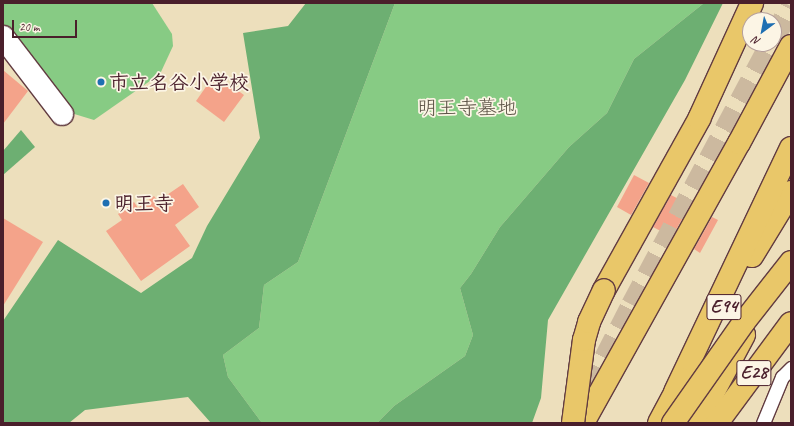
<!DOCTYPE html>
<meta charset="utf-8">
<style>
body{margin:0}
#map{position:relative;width:794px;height:426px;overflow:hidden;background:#eddfbc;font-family:Caveat,"Klee One",sans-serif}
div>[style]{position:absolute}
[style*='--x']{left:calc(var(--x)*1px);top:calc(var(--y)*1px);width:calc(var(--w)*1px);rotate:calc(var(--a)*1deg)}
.green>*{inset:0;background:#87cb84}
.forest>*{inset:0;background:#6daf72}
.building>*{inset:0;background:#f4a38a}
.highway-tunnel>*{height:22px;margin-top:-11px;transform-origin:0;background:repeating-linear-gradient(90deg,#ccb99f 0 22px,transparent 0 33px)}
.roads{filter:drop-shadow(1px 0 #623c41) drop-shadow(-1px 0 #623c41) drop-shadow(0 1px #623c41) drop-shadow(0 -1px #623c41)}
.lane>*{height:13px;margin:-6.5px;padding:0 6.5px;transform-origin:6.5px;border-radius:6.5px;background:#fff}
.street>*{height:22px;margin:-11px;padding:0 11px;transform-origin:11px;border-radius:11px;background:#fff}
.highway>*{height:22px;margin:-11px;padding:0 11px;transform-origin:11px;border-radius:11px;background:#e9c769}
.bridges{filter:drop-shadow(1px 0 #623c41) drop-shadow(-1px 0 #623c41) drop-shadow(0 1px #623c41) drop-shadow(0 -1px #623c41)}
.highway-bridge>*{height:22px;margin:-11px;padding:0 11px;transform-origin:11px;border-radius:11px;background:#e9c769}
.dots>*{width:11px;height:11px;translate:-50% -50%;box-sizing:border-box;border:2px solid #fcf5e5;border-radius:50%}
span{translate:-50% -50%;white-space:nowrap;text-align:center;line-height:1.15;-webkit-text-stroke:3.5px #fcf5e5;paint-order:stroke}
.shield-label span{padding:1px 3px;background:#fcf5e5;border:1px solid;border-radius:3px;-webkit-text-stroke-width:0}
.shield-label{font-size:19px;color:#4a1f2b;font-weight:700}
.poi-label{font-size:20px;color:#4a1f2b;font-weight:700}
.left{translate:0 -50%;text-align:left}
.park-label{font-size:20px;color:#5c5346}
.frame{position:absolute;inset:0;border:4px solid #4a1f2b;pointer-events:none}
.north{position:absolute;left:742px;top:12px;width:40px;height:40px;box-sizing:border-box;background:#fcf5e5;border:1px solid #b59f9b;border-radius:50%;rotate:212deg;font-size:11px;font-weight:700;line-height:16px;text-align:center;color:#4a1f2b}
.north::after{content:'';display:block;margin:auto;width:14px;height:18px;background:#1f6fb2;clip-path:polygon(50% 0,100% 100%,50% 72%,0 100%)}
.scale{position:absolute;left:12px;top:20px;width:65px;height:18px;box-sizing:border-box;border:2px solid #4a1f2b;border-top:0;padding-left:5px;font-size:12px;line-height:14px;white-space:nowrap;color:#4a1f2b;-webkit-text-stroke:3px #fcf5e5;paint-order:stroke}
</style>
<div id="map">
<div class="green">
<div style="clip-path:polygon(3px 3px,152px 3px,172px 34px,173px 46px,160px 74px,94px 120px,71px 113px,3px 25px)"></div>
<div style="clip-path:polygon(395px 3px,704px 3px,634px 59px,607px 113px,569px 147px,500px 227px,471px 274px,460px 288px,473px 335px,465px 356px,394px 406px,377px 423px,262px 423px,228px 377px,223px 355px,259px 328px,264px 285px,298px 262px)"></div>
</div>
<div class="forest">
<div style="clip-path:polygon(306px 3px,395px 3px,298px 262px,264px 285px,259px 328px,223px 355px,228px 377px,262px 423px,211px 423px,188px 397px,85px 410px,69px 423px,3px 423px,3px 321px,58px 240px,141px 293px,192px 258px,207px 226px,260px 138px,243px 33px,288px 26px)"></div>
<div style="clip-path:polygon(704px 3px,723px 3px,685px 80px,548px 320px,541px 398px,532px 423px,377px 423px,394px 406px,465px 356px,473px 335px,460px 288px,471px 274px,500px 227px,569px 147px,607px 113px,634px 59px)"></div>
<div style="clip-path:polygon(21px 130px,35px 147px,3px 175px,3px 151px)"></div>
</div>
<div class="building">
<div style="clip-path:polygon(3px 70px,28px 91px,3px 124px)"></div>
<div style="clip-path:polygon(215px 74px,244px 95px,224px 122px,196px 101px)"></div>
<div style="clip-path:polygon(634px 175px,649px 183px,631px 215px,617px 207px)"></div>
<div style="clip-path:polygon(183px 184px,199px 207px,175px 225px,190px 246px,141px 281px,106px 231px,122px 220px,118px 214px,134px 202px,138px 208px,154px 196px,158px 201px)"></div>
<div style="clip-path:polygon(671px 195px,690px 205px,672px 237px,653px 227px)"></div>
<div style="clip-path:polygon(712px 217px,718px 220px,700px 253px,694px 249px)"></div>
<div style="clip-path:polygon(3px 218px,43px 242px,3px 306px)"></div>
</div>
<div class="highway-tunnel">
<div style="--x:774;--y:38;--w:36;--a:-62"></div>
<div style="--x:575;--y:417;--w:126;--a:-63"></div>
<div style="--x:632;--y:305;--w:296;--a:-62"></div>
</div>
<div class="roads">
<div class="lane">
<div style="--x:763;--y:423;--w:50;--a:-67.6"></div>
<div style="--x:782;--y:377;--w:13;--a:-45"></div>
</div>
<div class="street">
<div style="--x:3;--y:37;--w:97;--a:52.5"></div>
</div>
<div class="highway">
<div style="--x:752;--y:256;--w:75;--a:-58.6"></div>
<div style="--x:604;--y:290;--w:196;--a:-60.9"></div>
<div style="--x:699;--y:119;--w:128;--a:-65.4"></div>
<div style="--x:675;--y:392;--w:270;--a:-64.6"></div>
<div style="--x:583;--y:423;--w:321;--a:-60.9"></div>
<div style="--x:739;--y:143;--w:110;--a:-61.8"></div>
<div style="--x:659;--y:423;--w:49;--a:-61.9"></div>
<div style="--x:697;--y:423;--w:100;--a:-61.9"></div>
<div style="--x:717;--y:423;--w:124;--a:-53.5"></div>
</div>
</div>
<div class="bridges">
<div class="highway-bridge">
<div style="--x:573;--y:423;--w:84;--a:-82.5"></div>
<div style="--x:584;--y:340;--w:19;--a:-74"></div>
<div style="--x:589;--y:322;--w:35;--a:-65"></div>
<div style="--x:673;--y:423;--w:123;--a:-54.9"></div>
<div style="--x:744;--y:322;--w:76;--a:-51.9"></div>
</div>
</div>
<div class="dots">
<div style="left:101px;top:82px;background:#1f6fb2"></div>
<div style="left:106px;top:203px;background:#1f6fb2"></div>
</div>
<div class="shield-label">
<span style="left:724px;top:307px">E94</span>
<span style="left:754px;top:373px">E28</span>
</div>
<div class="poi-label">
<span class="left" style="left:109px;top:82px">市立名谷小学校</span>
<span class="left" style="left:114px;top:203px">明王寺</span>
</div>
<div class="park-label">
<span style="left:467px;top:107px">明王寺墓地</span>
</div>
<div class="frame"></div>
<div class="north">N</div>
<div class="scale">20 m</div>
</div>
